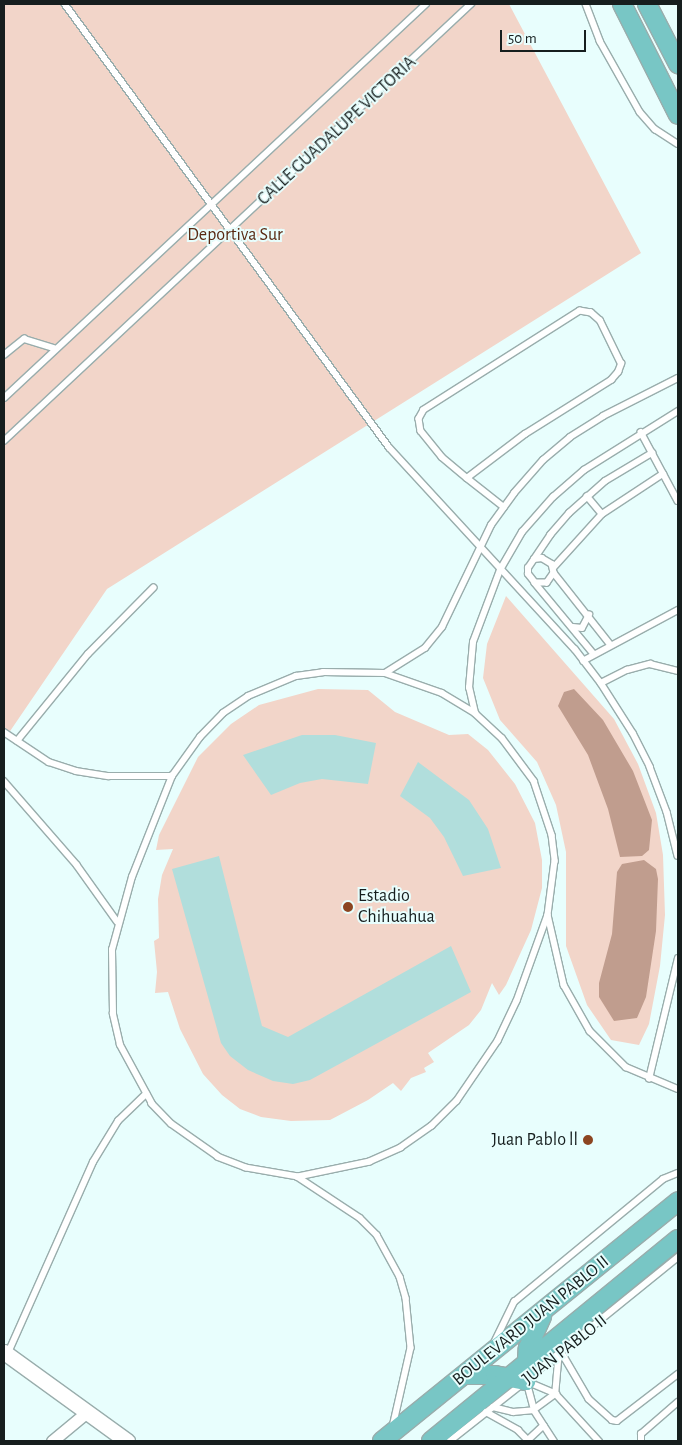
<!DOCTYPE html>
<style>
body{margin:0}
#map{position:relative;width:682px;height:1445px;overflow:hidden;background:#e8fefd;font-family:"Alegreya Sans",sans-serif}
div>[style]{position:absolute}
[style*='--x']{left:calc(var(--x)*1px);top:calc(var(--y)*1px);width:calc(var(--w)*1px);rotate:calc(var(--a)*1deg)}
.green>*{inset:0;background:#f2d5c9}
.water>*{inset:0;background:#c09d8e}
.building>*{inset:0;background:#b1dedc}
.roads{filter:drop-shadow(1px 0 #99adac) drop-shadow(-1px 0 #99adac) drop-shadow(0 1px #99adac) drop-shadow(0 -1px #99adac)}
.lane>*{height:5.5px;margin:-2.75px;padding:0 2.75px;transform-origin:2.75px;border-radius:2.75px;background:#fff}
.street>*{height:11px;margin:-5.5px;padding:0 5.5px;transform-origin:5.5px;border-radius:5.5px;background:#fff}
.secondary>*{height:15px;margin:-7.5px;padding:0 7.5px;transform-origin:7.5px;border-radius:7.5px;background:#fff}
.primary>*{height:18px;margin:-9px;padding:0 9px;transform-origin:9px;border-radius:9px;background:#78c6c5}
.dots>*{width:14px;height:14px;translate:-50% -50%;box-sizing:border-box;border:2px solid #e8fefd;border-radius:50%}
span{translate:-50% -50%;white-space:nowrap;text-align:center;line-height:1.15;-webkit-text-stroke:4px #e8fefd;paint-order:stroke}
.street-label{font-size:18px;color:#161e1e}
.park-label{font-size:18px;color:#592a13}
.poi-label{font-size:18px;color:#161e1e}
.left{translate:0 -50%;text-align:left}
.right{translate:-100% -50%;text-align:right}
.frame{position:absolute;inset:0;border:5px solid #161e1e;pointer-events:none}
.scale{position:absolute;left:500px;top:30px;width:86px;height:22px;box-sizing:border-box;border:2px solid #161e1e;border-top:0;padding-left:6px;font-size:15px;line-height:18px;white-space:nowrap;color:#161e1e;-webkit-text-stroke:4px #e8fefd;paint-order:stroke}
</style>
<div id="map">
<div class="green">
<div style="clip-path:polygon(4px 4px,509px 4px,641px 253px,107px 589px,4px 740px)"></div>
<div style="clip-path:polygon(506px 596px,614px 719px,638px 764px,656px 813px,663px 855px,665px 915px,660px 966px,649px 1024px,639px 1045px,611px 1040px,587px 1005px,566px 946px,566px 852px,556px 805px,537px 762px,500px 720px,483px 678px,487px 644px)"></div>
<div style="clip-path:polygon(318px 689px,368px 690px,395px 712px,449px 735px,468px 734px,488px 750px,515px 784px,535px 823px,542px 860px,542px 888px,531px 930px,506px 985px,499px 995px,492px 983px,481px 1010px,469px 1025px,428px 1053px,434px 1062px,424px 1068px,426px 1072px,411px 1078px,401px 1091px,393px 1083px,368px 1100px,330px 1120px,291px 1121px,261px 1117px,240px 1109px,222px 1095px,203px 1074px,180px 1029px,168px 992px,155px 993px,157px 972px,154px 941px,159px 938px,158px 899px,162px 875px,173px 849px,156px 850px,159px 835px,198px 757px,231px 724px,259px 705px)"></div>
</div>
<div class="water">
<div style="clip-path:polygon(574px 689px,603px 720px,633px 771px,652px 820px,649px 850px,642px 856px,620px 857px,608px 809px,588px 755px,558px 706px,564px 692px)"></div>
<div style="clip-path:polygon(644px 860px,656px 869px,658px 879px,656px 931px,646px 997px,637px 1018px,614px 1021px,599px 997px,599px 983px,612px 934px,617px 872px,622px 864px)"></div>
</div>
<div class="building">
<div style="clip-path:polygon(302px 735px,335px 735px,376px 743px,368px 784px,322px 779px,300px 783px,271px 795px,243px 755px)"></div>
<div style="clip-path:polygon(418px 762px,469px 800px,488px 829px,501px 868px,463px 876px,444px 837px,430px 818px,400px 796px)"></div>
<div style="clip-path:polygon(219px 856px,262px 1026px,288px 1037px,451px 946px,471px 992px,310px 1080px,293px 1084px,273px 1081px,248px 1070px,230px 1056px,221px 1043px,172px 869px)"></div>
</div>
<div class="roads">
<div class="lane">
<div style="--x:65;--y:4;--w:549;--a:53.82"></div>
<div style="--x:389;--y:447;--w:275;--a:47.4"></div>
<div style="--x:575;--y:649;--w:43;--a:52.6"></div>
<div style="--x:601;--y:683;--w:59;--a:57.4"></div>
<div style="--x:633;--y:733;--w:38;--a:63"></div>
<div style="--x:650;--y:767;--w:48;--a:69.3"></div>
<div style="--x:667;--y:812;--w:45;--a:76"></div>
<div style="--x:586;--y:4;--w:40;--a:69"></div>
<div style="--x:600;--y:41;--w:81;--a:60.6"></div>
<div style="--x:640;--y:112;--w:23;--a:49"></div>
<div style="--x:655;--y:129;--w:27;--a:33"></div>
<div style="--x:4;--y:355;--w:26;--a:-39"></div>
<div style="--x:24;--y:339;--w:31;--a:17"></div>
<div style="--x:4;--y:398;--w:577;--a:-43.03"></div>
<div style="--x:641;--y:432;--w:78;--a:61.8"></div>
<div style="--x:4;--y:441;--w:640;--a:-43.1"></div>
<div style="--x:467;--y:478;--w:73;--a:-37.2"></div>
<div style="--x:525;--y:434;--w:102;--a:-32.1"></div>
<div style="--x:611;--y:380;--w:11;--a:-49"></div>
<div style="--x:618;--y:372;--w:9;--a:-69"></div>
<div style="--x:621;--y:364;--w:48;--a:-116"></div>
<div style="--x:600;--y:321;--w:12;--a:-138"></div>
<div style="--x:591;--y:313;--w:11;--a:-170"></div>
<div style="--x:580;--y:311;--w:185;--a:147.6"></div>
<div style="--x:424;--y:410;--w:10;--a:119"></div>
<div style="--x:419;--y:419;--w:12;--a:81"></div>
<div style="--x:421;--y:431;--w:33;--a:51"></div>
<div style="--x:442;--y:457;--w:33;--a:40"></div>
<div style="--x:467;--y:478;--w:47;--a:38.1"></div>
<div style="--x:587;--y:496;--w:23;--a:50"></div>
<div style="--x:534;--y:559;--w:8;--a:-7"></div>
<div style="--x:542;--y:558;--w:12;--a:31"></div>
<div style="--x:552;--y:564;--w:9;--a:77"></div>
<div style="--x:554;--y:573;--w:12;--a:125"></div>
<div style="--x:547;--y:583;--w:12;--a:180"></div>
<div style="--x:535;--y:583;--w:11;--a:-128"></div>
<div style="--x:528;--y:574;--w:6;--a:-90"></div>
<div style="--x:528;--y:568;--w:40;--a:-56"></div>
<div style="--x:550;--y:535;--w:29;--a:-49"></div>
<div style="--x:569;--y:513;--w:48;--a:-41.6"></div>
<div style="--x:605;--y:481;--w:55;--a:-30.8"></div>
<div style="--x:553;--y:568;--w:73;--a:-47.8"></div>
<div style="--x:602;--y:514;--w:73;--a:-33.3"></div>
<div style="--x:554;--y:573;--w:90;--a:51.7"></div>
<div style="--x:535;--y:583;--w:92;--a:50.3"></div>
<div style="--x:573;--y:627;--w:9;--a:6"></div>
<div style="--x:582;--y:628;--w:15;--a:-62"></div>
<div style="--x:583;--y:661;--w:108;--a:-28.2"></div>
<div style="--x:323;--y:672;--w:62;--a:0.9"></div>
<div style="--x:385;--y:673;--w:60;--a:19.3"></div>
<div style="--x:442;--y:693;--w:39;--a:31"></div>
<div style="--x:475;--y:713;--w:37;--a:43"></div>
<div style="--x:502;--y:738;--w:54;--a:53.3"></div>
<div style="--x:534;--y:781;--w:57;--a:71.6"></div>
<div style="--x:552;--y:835;--w:26;--a:83"></div>
<div style="--x:555;--y:861;--w:54;--a:97.4"></div>
<div style="--x:548;--y:915;--w:91;--a:109.8"></div>
<div style="--x:517;--y:1001;--w:44;--a:115.4"></div>
<div style="--x:498;--y:1041;--w:73;--a:124.3"></div>
<div style="--x:457;--y:1101;--w:35;--a:135"></div>
<div style="--x:432;--y:1126;--w:38;--a:145"></div>
<div style="--x:401;--y:1148;--w:34;--a:156"></div>
<div style="--x:370;--y:1162;--w:74;--a:168.2"></div>
<div style="--x:298;--y:1177;--w:53;--a:-170.2"></div>
<div style="--x:246;--y:1168;--w:30;--a:-159"></div>
<div style="--x:218;--y:1157;--w:57;--a:-144.9"></div>
<div style="--x:171;--y:1124;--w:28;--a:-134"></div>
<div style="--x:152;--y:1104;--w:67;--a:-118.5"></div>
<div style="--x:120;--y:1045;--w:32;--a:-103"></div>
<div style="--x:113;--y:1014;--w:64;--a:-90.9"></div>
<div style="--x:112;--y:950;--w:76;--a:-74.7"></div>
<div style="--x:132;--y:877;--w:109;--a:-68.4"></div>
<div style="--x:172;--y:776;--w:48;--a:-54.3"></div>
<div style="--x:200;--y:737;--w:33;--a:-46"></div>
<div style="--x:223;--y:713;--w:30;--a:-34"></div>
<div style="--x:248;--y:696;--w:52;--a:-22.6"></div>
<div style="--x:296;--y:676;--w:27;--a:-8"></div>
<div style="--x:385;--y:673;--w:47;--a:-32"></div>
<div style="--x:425;--y:648;--w:27;--a:-51"></div>
<div style="--x:442;--y:627;--w:113;--a:-64.3"></div>
<div style="--x:491;--y:525;--w:39;--a:-54"></div>
<div style="--x:514;--y:493;--w:44;--a:-48.7"></div>
<div style="--x:543;--y:460;--w:35;--a:-40"></div>
<div style="--x:570;--y:437;--w:39;--a:-32"></div>
<div style="--x:603;--y:416;--w:84;--a:-26.9"></div>
<div style="--x:601;--y:683;--w:29;--a:-27"></div>
<div style="--x:627;--y:670;--w:24;--a:-15"></div>
<div style="--x:650;--y:664;--w:29;--a:14"></div>
<div style="--x:475;--y:713;--w:26;--a:-103"></div>
<div style="--x:469;--y:688;--w:46;--a:-85"></div>
<div style="--x:473;--y:642;--w:77;--a:-69.4"></div>
<div style="--x:500;--y:570;--w:44;--a:-59.9"></div>
<div style="--x:522;--y:532;--w:47;--a:-48.5"></div>
<div style="--x:553;--y:497;--w:41;--a:-41.1"></div>
<div style="--x:584;--y:470;--w:111;--a:-32.1"></div>
<div style="--x:4;--y:732;--w:54;--a:33.7"></div>
<div style="--x:49;--y:762;--w:28;--a:18"></div>
<div style="--x:76;--y:771;--w:33;--a:9"></div>
<div style="--x:109;--y:776;--w:63;--a:0"></div>
<div style="--x:17;--y:741;--w:112;--a:-50.8"></div>
<div style="--x:88;--y:654;--w:93;--a:-45.4"></div>
<div style="--x:4;--y:781;--w:111;--a:49"></div>
<div style="--x:77;--y:865;--w:69;--a:54.5"></div>
<div style="--x:548;--y:915;--w:72;--a:77.1"></div>
<div style="--x:564;--y:985;--w:53;--a:60.5"></div>
<div style="--x:590;--y:1031;--w:51;--a:45"></div>
<div style="--x:626;--y:1067;--w:56;--a:22.9"></div>
<div style="--x:649;--y:1079;--w:124;--a:-76.5"></div>
<div style="--x:298;--y:1177;--w:74;--a:33.5"></div>
<div style="--x:360;--y:1218;--w:24;--a:45"></div>
<div style="--x:377;--y:1235;--w:48;--a:61.3"></div>
<div style="--x:400;--y:1277;--w:22;--a:74"></div>
<div style="--x:406;--y:1298;--w:50;--a:84.3"></div>
<div style="--x:411;--y:1348;--w:81;--a:102.8"></div>
<div style="--x:494;--y:1343;--w:46;--a:-64"></div>
<div style="--x:514;--y:1302;--w:193;--a:-39.5"></div>
<div style="--x:663;--y:1179;--w:16;--a:-22"></div>
<div style="--x:8;--y:1353;--w:209;--a:-66"></div>
<div style="--x:93;--y:1162;--w:48;--a:-58.6"></div>
<div style="--x:118;--y:1121;--w:39;--a:-44"></div>
<div style="--x:562;--y:1353;--w:53;--a:59.6"></div>
<div style="--x:589;--y:1399;--w:31;--a:42"></div>
<div style="--x:612;--y:1420;--w:5;--a:11"></div>
<div style="--x:617;--y:1421;--w:77;--a:-37.6"></div>
<div style="--x:559;--y:1356;--w:38;--a:95"></div>
<div style="--x:556;--y:1394;--w:64;--a:47.5"></div>
<div style="--x:530;--y:1377;--w:191;--a:-39"></div>
<div style="--x:526;--y:1381;--w:33;--a:23"></div>
<div style="--x:556;--y:1394;--w:27;--a:144"></div>
<div style="--x:534;--y:1410;--w:30;--a:-105"></div>
<div style="--x:493;--y:1407;--w:21;--a:14"></div>
<div style="--x:513;--y:1412;--w:21;--a:-5"></div>
<div style="--x:534;--y:1410;--w:37;--a:57"></div>
<div style="--x:486;--y:1412;--w:37;--a:29"></div>
<div style="--x:518;--y:1430;--w:16;--a:45"></div>
<div style="--x:528;--y:1440;--w:21;--a:-43"></div>
<div style="--x:450;--y:1441;--w:90;--a:-38.3"></div>
<div style="--x:641;--y:1441;--w:7;--a:-90"></div>
<div style="--x:641;--y:1434;--w:49;--a:-40.9"></div>
</div>
<div class="street">
<div style="--x:52;--y:1441;--w:45;--a:-39.6"></div>
</div>
<div class="secondary">
<div style="--x:4;--y:1352;--w:152;--a:35.9"></div>
</div>
<div class="primary">
<div style="--x:622;--y:4;--w:124;--a:63.2"></div>
<div style="--x:647;--y:4;--w:68;--a:62.7"></div>
<div style="--x:465;--y:1375;--w:30;--a:0"></div>
<div style="--x:495;--y:1375;--w:32;--a:11"></div>
<div style="--x:526;--y:1381;--w:33;--a:-87"></div>
<div style="--x:528;--y:1348;--w:35;--a:-66"></div>
<div style="--x:382;--y:1441;--w:381;--a:-39"></div>
<div style="--x:431;--y:1441;--w:319;--a:-39.3"></div>
</div>
</div>
<div class="dots">
<div style="left:348px;top:907px;background:#8c4521"></div>
<div style="left:588px;top:1140px;background:#8c4521"></div>
</div>
<div class="street-label">
<span style="left:337px;top:131px;rotate:-43deg">CALLE GUADALUPE VICTORIA</span>
<span style="left:531px;top:1321px;rotate:-39deg">BOULEVARD JUAN PABLO II</span>
<span style="left:565px;top:1350px;rotate:-38deg">JUAN PABLO II</span>
</div>
<div class="park-label">
<span style="left:235px;top:235px">Deportiva Sur</span>
</div>
<div class="poi-label">
<span class="left" style="left:358px;top:907px">Estadio<br>Chihuahua</span>
<span class="right" style="left:578px;top:1140px">Juan Pablo ll</span>
</div>
<div class="frame"></div>
<div class="scale">50 m</div>
</div>
